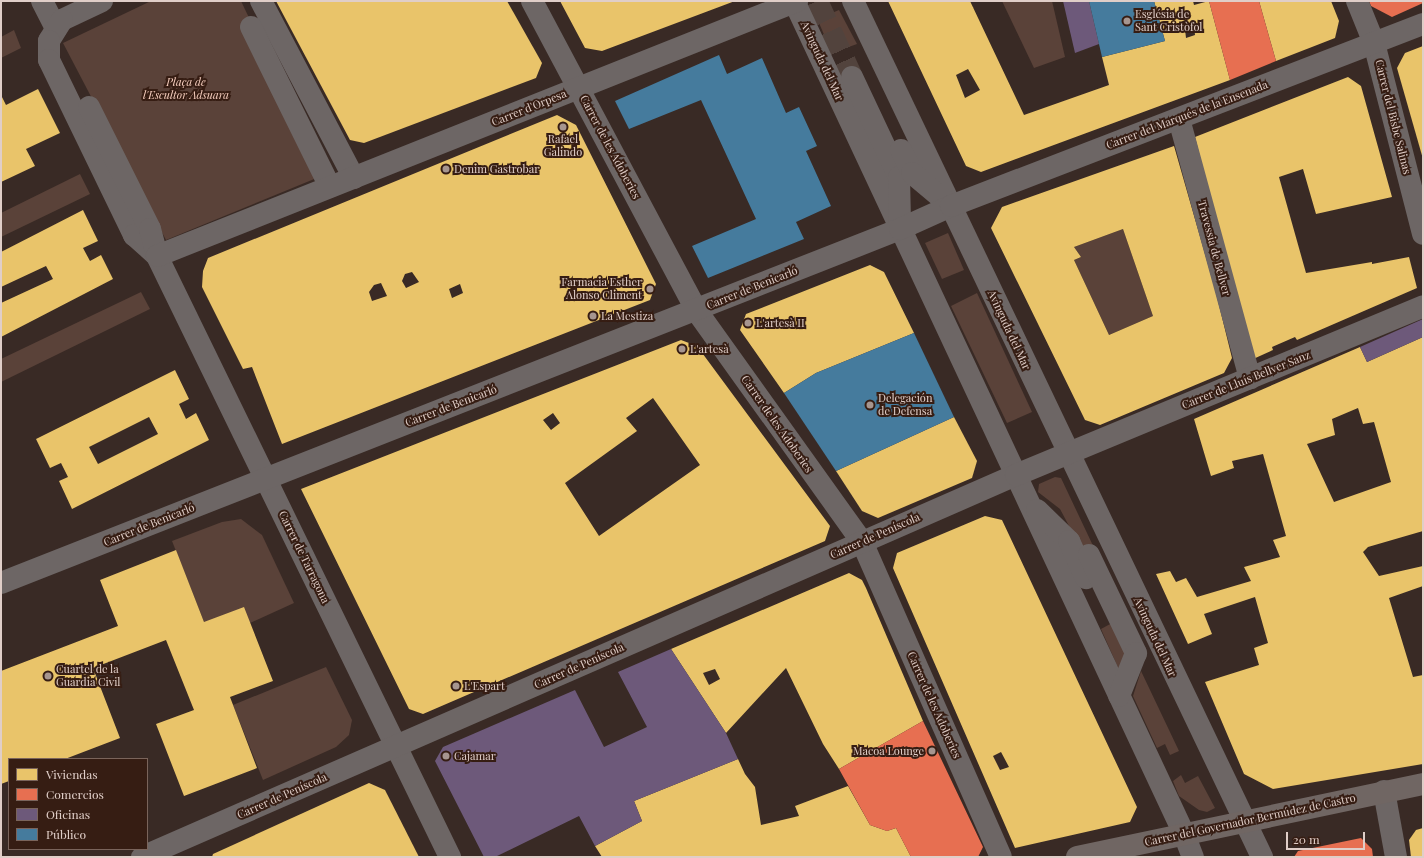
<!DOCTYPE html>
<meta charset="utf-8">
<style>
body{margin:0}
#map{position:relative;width:1424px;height:858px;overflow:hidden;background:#392a25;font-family:"Playfair Display",serif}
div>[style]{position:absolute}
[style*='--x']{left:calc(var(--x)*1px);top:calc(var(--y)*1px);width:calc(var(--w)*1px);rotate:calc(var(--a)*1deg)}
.green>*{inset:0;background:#5a4239}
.homes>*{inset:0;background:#e9c46a}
.shops>*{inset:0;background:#e76f51}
.offices>*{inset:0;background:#6d597a}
.public>*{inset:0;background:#457b9d}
.minor-tunnel>*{height:22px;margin-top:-11px;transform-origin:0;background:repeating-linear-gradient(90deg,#52433d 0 22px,transparent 0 33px)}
.minor>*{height:22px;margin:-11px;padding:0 11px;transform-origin:11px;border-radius:11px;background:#6d6665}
.major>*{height:22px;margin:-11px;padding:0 11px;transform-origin:11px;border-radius:11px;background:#706663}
.dots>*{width:11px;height:11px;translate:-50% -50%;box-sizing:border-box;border:2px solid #361d13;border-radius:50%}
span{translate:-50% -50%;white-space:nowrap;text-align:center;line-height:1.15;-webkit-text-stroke:4px #361d13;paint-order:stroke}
.poi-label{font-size:11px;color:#e0cec8}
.left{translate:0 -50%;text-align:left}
.right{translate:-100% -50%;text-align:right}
.street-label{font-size:11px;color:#e0cec8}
.park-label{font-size:11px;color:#f7cfbf;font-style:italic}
.frame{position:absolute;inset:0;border:2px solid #e0cec8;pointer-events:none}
.legend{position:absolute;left:8px;top:758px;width:140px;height:92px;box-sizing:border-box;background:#361d13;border:1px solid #7a645b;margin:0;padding:5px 7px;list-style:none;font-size:12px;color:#e0cec8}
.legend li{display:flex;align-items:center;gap:8px;height:20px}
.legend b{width:20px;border:1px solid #7a645b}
.scale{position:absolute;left:1286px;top:832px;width:79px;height:18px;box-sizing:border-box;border:2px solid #e0cec8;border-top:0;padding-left:5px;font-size:12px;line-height:14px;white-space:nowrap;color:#e0cec8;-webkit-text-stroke:3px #361d13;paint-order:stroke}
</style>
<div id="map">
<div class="green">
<div style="clip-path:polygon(151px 1px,241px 1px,324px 175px,166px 240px,63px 43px)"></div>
<div style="clip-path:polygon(1002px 1px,1052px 1px,1065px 57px,1034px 68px)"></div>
<div style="clip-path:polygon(839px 10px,857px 44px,832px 53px,819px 23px,820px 18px)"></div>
<div style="clip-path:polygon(14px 30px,21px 48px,1px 58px,1px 37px)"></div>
<div style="clip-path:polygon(80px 174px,90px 194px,1px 237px,1px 213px)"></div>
<div style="clip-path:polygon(1123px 229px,1153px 316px,1109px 335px,1074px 260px,1081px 257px,1074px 247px)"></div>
<div style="clip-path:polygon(948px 233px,964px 270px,942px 279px,925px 243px)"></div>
<div style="clip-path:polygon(141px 292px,150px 309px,1px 382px,1px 359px)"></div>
<div style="clip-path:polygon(977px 293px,1032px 412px,1007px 423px,951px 306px)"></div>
<div style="clip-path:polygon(1055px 477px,1061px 478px,1096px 552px,1085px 556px,1060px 509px,1038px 492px,1039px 484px)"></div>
<div style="clip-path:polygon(241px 519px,262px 535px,294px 603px,250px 623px,204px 622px,172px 541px,222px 522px)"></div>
<div style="clip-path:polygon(1112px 623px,1127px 658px,1120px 672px,1101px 629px)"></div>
<div style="clip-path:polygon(326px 667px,352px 720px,349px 735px,336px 747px,263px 780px,233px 705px)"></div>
<div style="clip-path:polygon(1141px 671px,1179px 751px,1170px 755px,1165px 744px,1157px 748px,1133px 696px)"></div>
<div style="clip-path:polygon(1181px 775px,1185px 783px,1198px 776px,1215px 808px,1207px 812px,1199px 810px,1179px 796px,1173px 781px)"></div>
</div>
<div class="homes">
<div style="clip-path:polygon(276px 1px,507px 1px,542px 63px,536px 78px,364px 143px,350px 140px)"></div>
<div style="clip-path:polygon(560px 1px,632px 2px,735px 1px,602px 51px,585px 48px)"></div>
<div style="clip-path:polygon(evenodd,888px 1px,970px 1px,1024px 115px,1109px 85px,1102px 57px,1165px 41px,1154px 1px,1193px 1px,1194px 5px,1209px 1px,1230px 80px,981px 172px,966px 166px,888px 1px,1194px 26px,1195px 35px,1186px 38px,1185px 29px,1194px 26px,888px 1px,968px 69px,980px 90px,965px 98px,956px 75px,968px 69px)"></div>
<div style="clip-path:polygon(1259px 1px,1331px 1px,1339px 21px,1335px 38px,1276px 61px)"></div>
<div style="clip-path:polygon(1423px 46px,1423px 159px,1397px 68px,1405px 53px)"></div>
<div style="clip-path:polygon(1348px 77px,1361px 86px,1392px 197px,1316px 214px,1303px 169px,1279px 177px,1306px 273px,1372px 262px,1372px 264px,1409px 257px,1417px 288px,1297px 340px,1295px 337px,1272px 347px,1273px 350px,1251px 360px,1195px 137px)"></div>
<div style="clip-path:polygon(38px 89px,60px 133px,26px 149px,35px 166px,1px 182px,1px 95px,6px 105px)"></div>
<div style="clip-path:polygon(evenodd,557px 115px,576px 125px,656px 284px,650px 300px,282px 444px,252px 367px,243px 369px,202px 287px,203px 271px,208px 258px,557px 115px,412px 272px,419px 282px,406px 288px,402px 281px,405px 274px,412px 272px,557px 115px,381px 283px,387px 296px,372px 301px,369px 292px,374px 285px,381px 283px,557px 115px,460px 284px,463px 293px,452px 298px,449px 289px,460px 284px)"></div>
<div style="clip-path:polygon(evenodd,1174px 146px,1215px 289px,1232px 358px,1224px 373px,1100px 425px,1085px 420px,991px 228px,1002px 207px,1174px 146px,1123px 229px,1153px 316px,1109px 335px,1074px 260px,1081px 257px,1074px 247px,1123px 229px)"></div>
<div style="clip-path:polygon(83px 210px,98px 241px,83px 248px,90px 261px,101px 255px,113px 279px,1px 337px,1px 303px,53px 279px,46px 266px,1px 287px,1px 252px)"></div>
<div style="clip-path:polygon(870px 265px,884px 272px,914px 333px,816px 373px,784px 393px,740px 330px,746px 314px)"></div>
<div style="clip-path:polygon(evenodd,1423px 337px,1423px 531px,1368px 547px,1363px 552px,1379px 576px,1423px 566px,1423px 586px,1389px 598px,1413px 677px,1423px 675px,1423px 764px,1273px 789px,1244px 774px,1205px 682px,1259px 665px,1254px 648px,1268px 643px,1255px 597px,1204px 614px,1212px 634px,1188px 644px,1156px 574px,1170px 571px,1176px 582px,1186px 578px,1197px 597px,1251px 581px,1244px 567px,1280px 557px,1273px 540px,1286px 536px,1263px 454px,1232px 461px,1234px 468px,1211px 476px,1194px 419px,1360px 347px,1367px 362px,1423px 337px,1358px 408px,1363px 424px,1374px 422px,1391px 482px,1334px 502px,1307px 444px,1335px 435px,1332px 419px,1358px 408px)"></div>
<div style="clip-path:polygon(evenodd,681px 340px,697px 346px,830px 526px,825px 541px,423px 714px,409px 709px,301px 489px,681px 340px,653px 398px,700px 465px,599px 536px,565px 483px,637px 431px,626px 418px,653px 398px,681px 340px,553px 413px,560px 423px,551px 430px,543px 420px,553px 413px)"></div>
<div style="clip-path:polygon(evenodd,175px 370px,189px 399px,179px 404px,186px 419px,196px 413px,209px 440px,72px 509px,59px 481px,68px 477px,61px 463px,50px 468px,36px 439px,175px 370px,149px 417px,158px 434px,98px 464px,89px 447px,149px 417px)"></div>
<div style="clip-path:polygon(954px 417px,977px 461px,972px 478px,878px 518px,862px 511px,836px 471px)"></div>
<div style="clip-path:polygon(evenodd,985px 516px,1002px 520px,1080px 686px,1137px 807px,1130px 822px,1015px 848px,893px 568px,897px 553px,985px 516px,1001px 752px,1009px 767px,1000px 770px,993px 756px,1001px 752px)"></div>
<div style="clip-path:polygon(176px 550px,204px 622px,244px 607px,273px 681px,230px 697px,257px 768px,184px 796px,156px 724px,194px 710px,166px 640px,93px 668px,120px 738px,65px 759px,9px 759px,9px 781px,1px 784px,1px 671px,118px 626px,100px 580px)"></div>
<div style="clip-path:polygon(evenodd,849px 573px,862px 580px,866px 588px,923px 721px,839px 769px,823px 744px,786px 668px,726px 733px,671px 649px,849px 573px,715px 669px,720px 679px,709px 685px,703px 673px,715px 669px)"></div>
<div style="clip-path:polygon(738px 759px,745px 774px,755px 787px,761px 825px,799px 816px,795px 806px,848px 786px,870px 825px,887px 831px,896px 828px,911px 857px,602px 857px,595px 846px,642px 821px,634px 801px)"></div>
<div style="clip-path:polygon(369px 783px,385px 790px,419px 857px,212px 857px,213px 854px)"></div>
<div style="clip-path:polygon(1423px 828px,1423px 857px,1411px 857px,1409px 840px,1416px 830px)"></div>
</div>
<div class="shops">
<div style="clip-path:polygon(1209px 1px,1259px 1px,1276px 61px,1230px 80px)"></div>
<div style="clip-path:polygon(1369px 1px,1423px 1px,1423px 3px,1392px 17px,1371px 6px)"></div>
<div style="clip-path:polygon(923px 721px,983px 847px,978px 857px,911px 857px,896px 828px,887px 831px,870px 825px,839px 769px)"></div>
<div style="clip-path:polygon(1361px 838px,1372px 849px,1373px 857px,1294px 857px,1298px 851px)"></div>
</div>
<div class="offices">
<div style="clip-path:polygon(1063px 1px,1089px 1px,1099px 44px,1075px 53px)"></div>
<div style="clip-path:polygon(1423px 319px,1423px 337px,1367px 362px,1360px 347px)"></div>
<div style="clip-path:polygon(671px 649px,726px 733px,738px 759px,634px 801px,642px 821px,595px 846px,579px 816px,495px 857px,484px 857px,435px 761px,443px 747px,575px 690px,604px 747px,647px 727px,618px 672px)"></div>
</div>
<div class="public">
<div style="clip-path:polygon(1089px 1px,1154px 1px,1165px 41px,1102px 57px)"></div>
<div style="clip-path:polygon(719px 55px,727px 74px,762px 58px,786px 113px,799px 107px,817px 146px,806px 151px,831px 206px,796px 222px,804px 239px,708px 278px,692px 246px,756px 219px,701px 100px,629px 129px,615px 101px)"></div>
<div style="clip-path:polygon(914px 333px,954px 417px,836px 471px,784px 393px,816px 373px)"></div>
</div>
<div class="minor-tunnel">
<div style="--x:817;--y:1;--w:84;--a:65.3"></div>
</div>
<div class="minor">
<div style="--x:42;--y:1;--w:31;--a:63"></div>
<div style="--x:102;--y:1;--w:44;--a:154.6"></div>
<div style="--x:62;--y:20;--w:25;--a:122"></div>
<div style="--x:49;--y:41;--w:19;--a:90"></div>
<div style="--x:49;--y:60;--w:195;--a:64.1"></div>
<div style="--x:134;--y:235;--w:31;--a:42"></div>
<div style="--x:261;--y:1;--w:200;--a:62.3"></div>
<div style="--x:532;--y:1;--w:350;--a:62"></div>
<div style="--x:696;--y:310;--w:285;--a:54.4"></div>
<div style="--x:862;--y:542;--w:344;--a:66.2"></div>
<div style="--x:794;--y:1;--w:920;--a:64.91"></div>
<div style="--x:1184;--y:834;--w:25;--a:69"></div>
<div style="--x:853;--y:1;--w:949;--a:64.46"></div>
<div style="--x:1357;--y:1;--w:45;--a:68"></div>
<div style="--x:1374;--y:43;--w:197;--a:75.6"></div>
<div style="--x:251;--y:27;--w:178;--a:63.7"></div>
<div style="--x:852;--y:77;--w:110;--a:64.8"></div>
<div style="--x:899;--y:177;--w:45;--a:88.7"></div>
<div style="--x:89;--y:107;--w:136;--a:63.4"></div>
<div style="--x:150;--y:229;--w:28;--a:75"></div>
<div style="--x:157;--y:256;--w:669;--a:64.01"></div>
<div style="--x:1179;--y:119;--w:269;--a:74.7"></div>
<div style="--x:901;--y:150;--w:25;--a:64"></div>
<div style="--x:912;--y:173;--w:42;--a:40.2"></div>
<div style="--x:157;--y:256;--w:689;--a:-21.72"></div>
<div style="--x:1037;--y:510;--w:45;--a:44.1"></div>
<div style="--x:1069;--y:541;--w:41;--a:65.3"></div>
<div style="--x:1089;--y:555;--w:109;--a:64.4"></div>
<div style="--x:1136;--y:653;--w:46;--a:111.6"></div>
<div style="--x:1;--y:583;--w:966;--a:-21.49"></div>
<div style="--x:900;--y:229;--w:56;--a:-24.3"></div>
<div style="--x:951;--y:206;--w:506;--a:-21.09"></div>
<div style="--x:1384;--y:791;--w:67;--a:79.7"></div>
<div style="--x:142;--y:857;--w:954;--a:-23.61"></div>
<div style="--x:1016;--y:475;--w:441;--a:-22.5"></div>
</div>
<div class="major">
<div style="--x:1077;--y:857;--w:354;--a:-11.9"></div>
</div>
<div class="dots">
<div style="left:1127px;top:21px;background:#a6958f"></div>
<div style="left:563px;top:127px;background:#a6958f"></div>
<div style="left:446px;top:169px;background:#a6958f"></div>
<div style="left:650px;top:289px;background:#a6958f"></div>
<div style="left:593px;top:316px;background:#a6958f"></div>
<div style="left:748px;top:323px;background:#a6958f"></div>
<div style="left:682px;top:349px;background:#a6958f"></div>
<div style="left:870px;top:405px;background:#a6958f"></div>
<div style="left:48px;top:676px;background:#a6958f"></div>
<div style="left:456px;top:686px;background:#a6958f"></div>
<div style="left:932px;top:751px;background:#a6958f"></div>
<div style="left:446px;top:756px;background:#a6958f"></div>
</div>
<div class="poi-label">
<span class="left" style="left:1135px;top:21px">Església de<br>Sant Cristòfol</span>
<span style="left:563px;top:146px">Rafael<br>Galindo</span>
<span class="left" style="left:454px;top:169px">Denim Gastrobar</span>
<span class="right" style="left:642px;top:289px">Farmacia Esther<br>Alonso Climent</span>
<span class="left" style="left:601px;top:316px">La Mestiza</span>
<span class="left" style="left:756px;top:323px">L'artesà II</span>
<span class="left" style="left:690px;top:349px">L'artesà</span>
<span class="left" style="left:878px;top:405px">Delegación<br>de Defensa</span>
<span class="left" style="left:56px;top:676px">Cuartel de la<br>Guardia Civil</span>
<span class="left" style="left:464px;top:686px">L'Espart</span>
<span class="right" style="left:924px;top:751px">Macoa Lounge</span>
<span class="left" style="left:454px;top:756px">Cajamar</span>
</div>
<div class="street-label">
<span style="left:822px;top:61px;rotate:65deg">Avinguda del Mar</span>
<span style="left:529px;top:108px;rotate:-22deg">Carrer d'Orpesa</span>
<span style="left:1187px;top:115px;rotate:-21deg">Carrer del Marqués de la Ensenada</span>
<span style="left:1393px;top:117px;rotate:76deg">Carrer del Bisbe Salinas</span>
<span style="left:610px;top:147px;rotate:62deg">Carrer de les Adoberies</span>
<span style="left:1214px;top:248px;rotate:75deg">Travessia de Bellver</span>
<span style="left:752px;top:288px;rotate:-22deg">Carrer de Benicarló</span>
<span style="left:1009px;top:330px;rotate:65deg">Avinguda del Mar</span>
<span style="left:1246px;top:380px;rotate:-22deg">Carrer de Lluís Bellver Sanz</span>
<span style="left:451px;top:406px;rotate:-21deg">Carrer de Benicarló</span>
<span style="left:777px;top:424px;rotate:55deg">Carrer de les Adoberies</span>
<span style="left:149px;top:525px;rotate:-22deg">Carrer de Benicarló</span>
<span style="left:875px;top:536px;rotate:-24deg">Carrer de Peníscola</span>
<span style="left:304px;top:557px;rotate:64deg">Carrer de Tarragona</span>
<span style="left:1155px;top:637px;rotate:65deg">Avinguda del Mar</span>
<span style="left:579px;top:666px;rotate:-24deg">Carrer de Peníscola</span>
<span style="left:934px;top:705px;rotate:66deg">Carrer de les Adoberies</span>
<span style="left:282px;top:796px;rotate:-24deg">Carrer de Peníscola</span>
<span style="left:1250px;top:820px;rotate:-12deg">Carrer del Governador Bermúdez de Castro</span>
</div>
<div class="park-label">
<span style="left:186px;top:89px">Plaça de<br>l'Escultor Adsuara</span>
</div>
<div class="frame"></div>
<ul class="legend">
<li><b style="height:11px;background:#e9c46a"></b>Viviendas</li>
<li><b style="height:11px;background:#e76f51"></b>Comercios</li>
<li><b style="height:11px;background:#6d597a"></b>Oficinas</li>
<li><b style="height:11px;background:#457b9d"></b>Público</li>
</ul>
<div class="scale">20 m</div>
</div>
